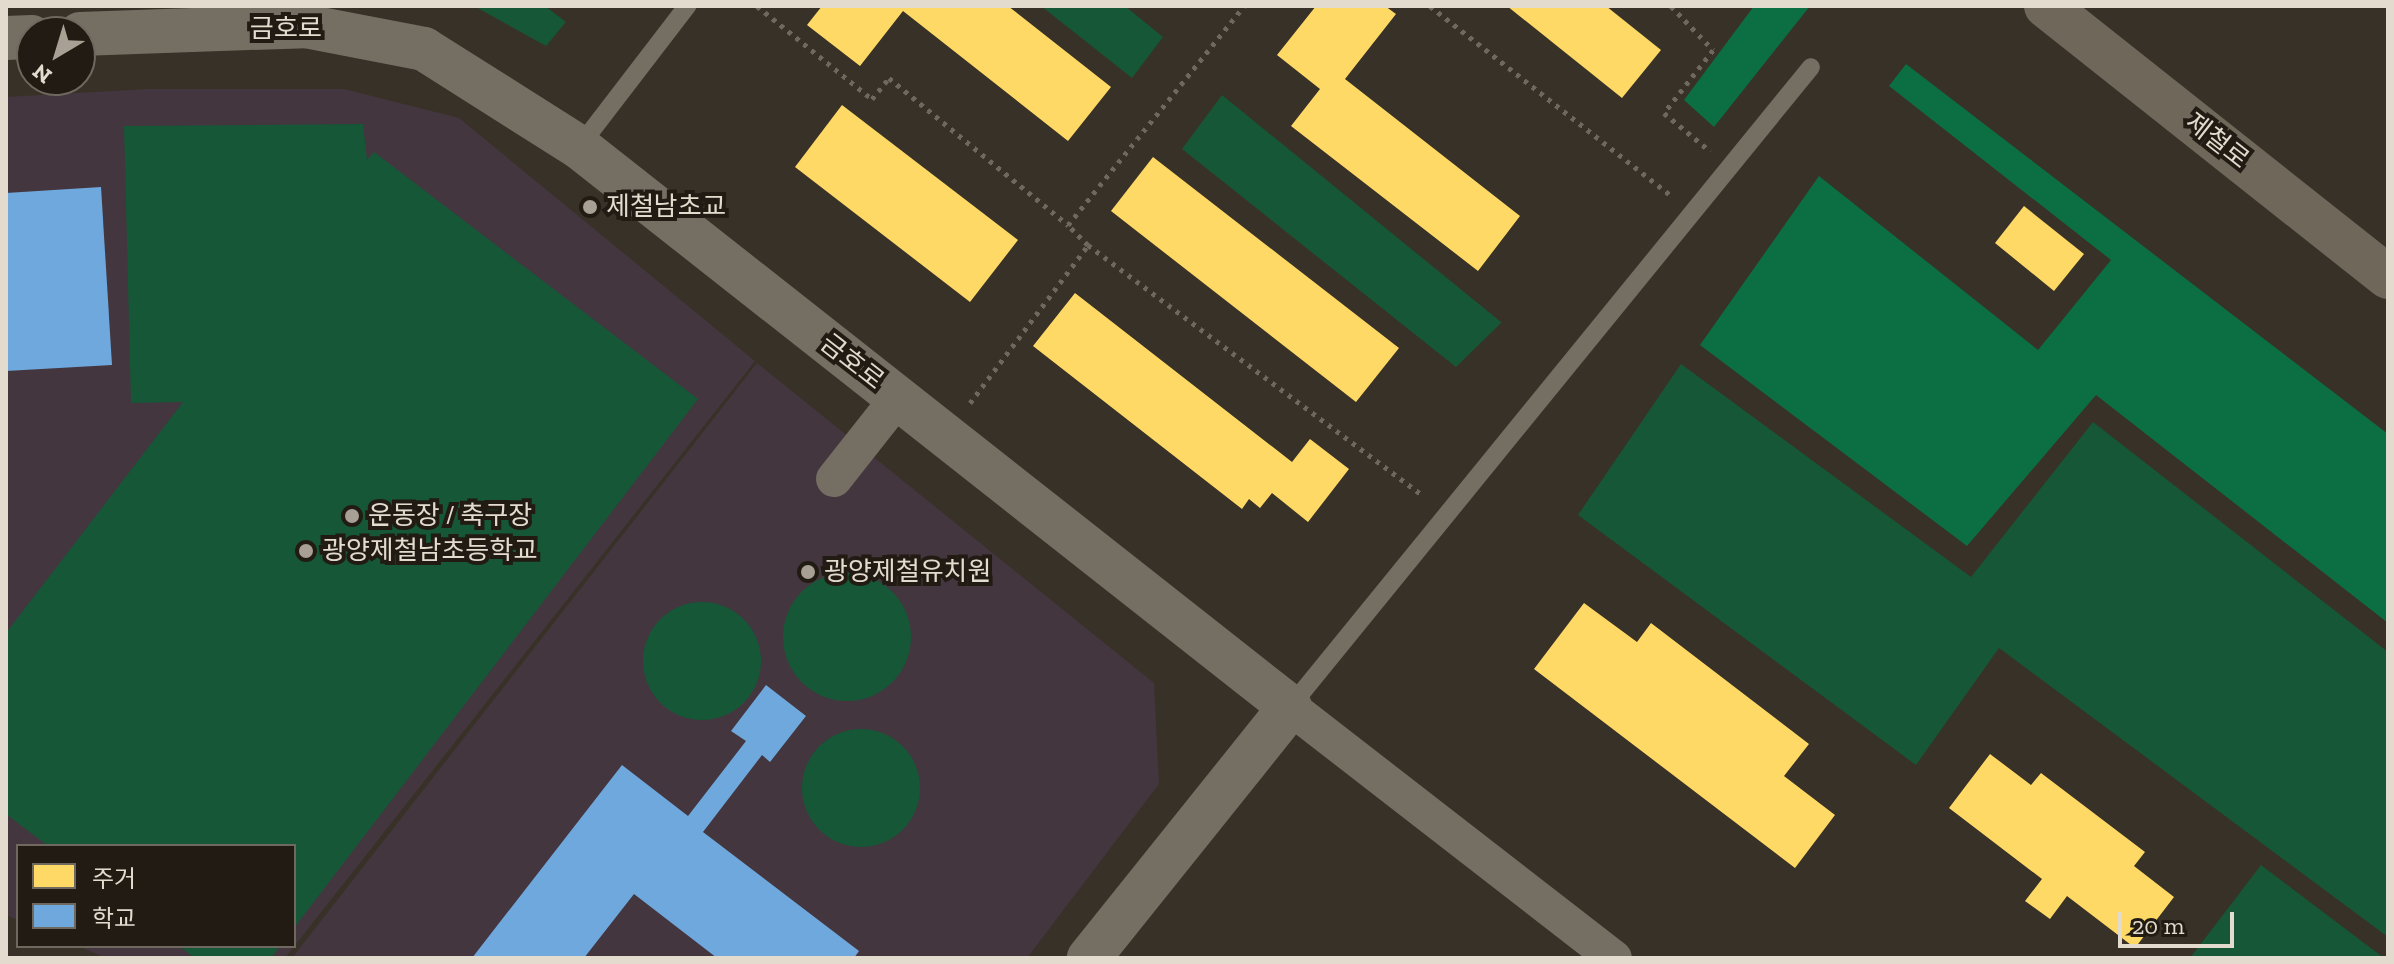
<!DOCTYPE html>
<meta charset="utf-8">
<style>
body{margin:0}
#map{position:relative;width:2394px;height:964px;overflow:hidden;background:#383127;font-family:"Zilla Slab","Noto Sans KR",serif}
div>[style]{position:absolute}
[style*='--x']{left:calc(var(--x)*1px);top:calc(var(--y)*1px);width:calc(var(--w)*1px);rotate:calc(var(--a)*1deg)}
.education>*{inset:0;background:#44363f}
.green>*{inset:0;background:#155737}
.round{border-radius:50%}
.forest>*{inset:0;background:#0c6e43}
.homes>*{inset:0;background:#ffd966}
.schools>*{inset:0;background:#6fa8dc}
.path>*{height:5px;margin-top:-2.5px;transform-origin:0;background:repeating-linear-gradient(90deg,#6e685e 0 4px,transparent 0 10px)}
.service>*{height:18px;margin:-9px;padding:0 9px;transform-origin:9px;border-radius:9px;background:#756e63}
.minor>*{height:36px;margin:-18px;padding:0 18px;transform-origin:18px;border-radius:18px;background:#756e63}
.tertiary>*{height:44px;margin:-22px;padding:0 22px;transform-origin:22px;border-radius:22px;background:#756e63}
.secondary>*{height:44px;margin:-22px;padding:0 22px;transform-origin:22px;border-radius:22px;background:#6f675a}
.dots>*{width:22px;height:22px;translate:-50% -50%;box-sizing:border-box;border:4px solid #211b13;border-radius:50%}
span{translate:-50% -50%;white-space:nowrap;text-align:center;line-height:1.15;-webkit-text-stroke:8px #211b13;paint-order:stroke}
.street-label{font-size:26px;color:#e4dbcf}
.poi-label{font-size:26px;color:#e4dbcf}
.left{translate:0 -50%;text-align:left}
.frame{position:absolute;inset:0;border:8px solid #e4dbcf;pointer-events:none}
.legend{position:absolute;left:16px;top:844px;width:280px;height:104px;box-sizing:border-box;background:#211b13;border:2px solid #6f685e;margin:0;padding:10px 14px;list-style:none;font-size:24px;color:#e4dbcf}
.legend li{display:flex;align-items:center;gap:16px;height:40px}
.legend b{width:40px;border:2px solid #6f685e}
.north{position:absolute;left:16px;top:16px;width:80px;height:80px;box-sizing:border-box;background:#211b13;border:2px solid #6f685e;border-radius:50%;rotate:218deg;font-size:22px;font-weight:700;line-height:32px;text-align:center;color:#e4dbcf}
.north::after{content:'';display:block;margin:auto;width:28px;height:36px;background:#a8a094;clip-path:polygon(50% 0,100% 100%,50% 72%,0 100%)}
.scale{position:absolute;left:2118px;top:912px;width:116px;height:36px;box-sizing:border-box;border:4px solid #e4dbcf;border-top:0;padding-left:10px;font-size:24px;line-height:28px;white-space:nowrap;color:#e4dbcf;-webkit-text-stroke:6px #211b13;paint-order:stroke}
</style>
<div id="map">
<div class="education">
<div style="clip-path:polygon(148px 89px,344px 89px,459px 118px,755px 361px,285px 958px,106px 958px,78px 946px,294px 946px,294px 846px,18px 846px,18px 920px,6px 915px,6px 97px)"></div>
<div style="clip-path:polygon(757px 363px,1154px 683px,1159px 784px,1027px 958px,292px 958px)"></div>
</div>
<div class="green">
<div style="clip-path:polygon(474px 6px,545px 6px,566px 22px,546px 46px)"></div>
<div style="clip-path:polygon(1041px 6px,1125px 6px,1163px 37px,1132px 78px)"></div>
<div style="clip-path:polygon(1222px 95px,1501px 322px,1502px 322px,1456px 367px,1182px 149px)"></div>
<div style="clip-path:polygon(363px 124px,367px 160px,374px 152px,698px 399px,294px 928px,294px 846px,48px 846px,6px 814px,6px 633px,183px 402px,131px 403px,124px 126px)"></div>
<div style="clip-path:polygon(1681px 364px,1971px 577px,2093px 422px,2388px 652px,2388px 937px,1999px 648px,1916px 765px,1578px 515px)"></div>
<div class="round" style="left:783px;top:573px;width:128px;height:128px"></div>
<div class="round" style="left:643px;top:602px;width:118px;height:118px"></div>
<div class="round" style="left:802px;top:729px;width:118px;height:118px"></div>
<div style="clip-path:polygon(2261px 865px,2384px 958px,2190px 958px)"></div>
<div style="clip-path:polygon(179px 946px,280px 946px,271px 958px,195px 958px)"></div>
</div>
<div class="forest">
<div style="clip-path:polygon(1754px 6px,1810px 6px,1714px 127px,1684px 100px)"></div>
<div style="clip-path:polygon(1906px 64px,2388px 434px,2388px 623px,2096px 395px,1967px 546px,1700px 345px,1819px 176px,2038px 350px,2111px 260px,1889px 86px)"></div>
</div>
<div class="homes">
<div style="clip-path:polygon(822px 6px,1008px 6px,1111px 87px,1068px 141px,903px 11px,860px 66px,807px 25px)"></div>
<div style="clip-path:polygon(1316px 6px,1385px 6px,1396px 14px,1345px 79px,1520px 216px,1478px 271px,1291px 126px,1320px 89px,1277px 55px)"></div>
<div style="clip-path:polygon(1507px 6px,1606px 6px,1661px 50px,1622px 98px)"></div>
<div style="clip-path:polygon(842px 105px,1018px 240px,970px 302px,795px 167px)"></div>
<div style="clip-path:polygon(1153px 157px,1399px 348px,1356px 402px,1111px 211px)"></div>
<div style="clip-path:polygon(2024px 206px,2084px 254px,2054px 291px,1995px 243px)"></div>
<div style="clip-path:polygon(1075px 293px,1292px 462px,1310px 439px,1349px 469px,1308px 522px,1272px 493px,1260px 508px,1249px 499px,1242px 509px,1033px 346px)"></div>
<div style="clip-path:polygon(1584px 603px,1637px 642px,1651px 623px,1809px 744px,1784px 776px,1835px 815px,1795px 868px,1534px 669px)"></div>
<div style="clip-path:polygon(1990px 754px,2031px 785px,2041px 773px,2145px 852px,2134px 866px,2174px 897px,2135px 948px,2067px 896px,2050px 919px,2025px 901px,2042px 879px,1949px 808px)"></div>
</div>
<div class="schools">
<div style="clip-path:polygon(101px 187px,112px 365px,6px 371px,6px 193px)"></div>
<div style="clip-path:polygon(766px 685px,806px 716px,770px 762px,762px 755px,703px 832px,859px 951px,854px 958px,717px 958px,634px 894px,584px 958px,472px 958px,622px 765px,688px 816px,746px 741px,731px 731px)"></div>
</div>
<div class="path">
<div style="--x:757;--y:6;--w:148;--a:39"></div>
<div style="--x:872;--y:99;--w:27;--a:-51"></div>
<div style="--x:889;--y:78;--w:232;--a:39.4"></div>
<div style="--x:1430;--y:6;--w:309;--a:38.2"></div>
<div style="--x:1671;--y:6;--w:61;--a:46.3"></div>
<div style="--x:1713;--y:50;--w:80;--a:127.9"></div>
<div style="--x:1664;--y:113;--w:60;--a:39.6"></div>
<div style="--x:1088;--y:245;--w:419;--a:36.8"></div>
<div style="--x:970;--y:403;--w:197;--a:-53.2"></div>
<div style="--x:1088;--y:245;--w:28;--a:-135"></div>
<div style="--x:1068;--y:225;--w:281;--a:-51.2"></div>
</div>
<div class="service">
<div style="--x:579;--y:147;--w:178;--a:-52.5"></div>
<div style="--x:1290;--y:707;--w:825;--a:-50.85"></div>
</div>
<div class="minor">
<div style="--x:834;--y:479;--w:103;--a:-51.7"></div>
<div style="--x:1290;--y:707;--w:410;--a:37.8"></div>
</div>
<div class="tertiary">
<div style="--x:80;--y:34;--w:225;--a:-2"></div>
<div style="--x:305;--y:26;--w:121;--a:10.9"></div>
<div style="--x:424;--y:49;--w:183;--a:32.3"></div>
<div style="--x:579;--y:147;--w:905;--a:38.22"></div>
<div style="--x:1290;--y:707;--w:322;--a:128.7"></div>
<div style="--x:6;--y:38;--w:26;--a:-2"></div>
</div>
<div class="secondary">
<div style="--x:2046;--y:6;--w:436;--a:38.4"></div>
</div>
<div class="dots">
<div style="left:590px;top:207px;background:#a8a094"></div>
<div style="left:352px;top:516px;background:#a8a094"></div>
<div style="left:306px;top:551px;background:#a8a094"></div>
<div style="left:808px;top:572px;background:#a8a094"></div>
</div>
<div class="street-label">
<span style="left:286px;top:29px">금호로</span>
<span style="left:2217px;top:141px;rotate:38deg">제철로</span>
<span style="left:852px;top:362px;rotate:38deg">금호로</span>
</div>
<div class="poi-label">
<span class="left" style="left:606px;top:207px">제철남초교</span>
<span class="left" style="left:368px;top:516px">운동장 / 축구장</span>
<span class="left" style="left:322px;top:551px">광양제철남초등학교</span>
<span class="left" style="left:824px;top:572px">광양제철유치원</span>
</div>
<div class="frame"></div>
<ul class="legend">
<li><b style="height:22px;background:#ffd966"></b>주거</li>
<li><b style="height:22px;background:#6fa8dc"></b>학교</li>
</ul>
<div class="north">N</div>
<div class="scale">20 m</div>
</div>
